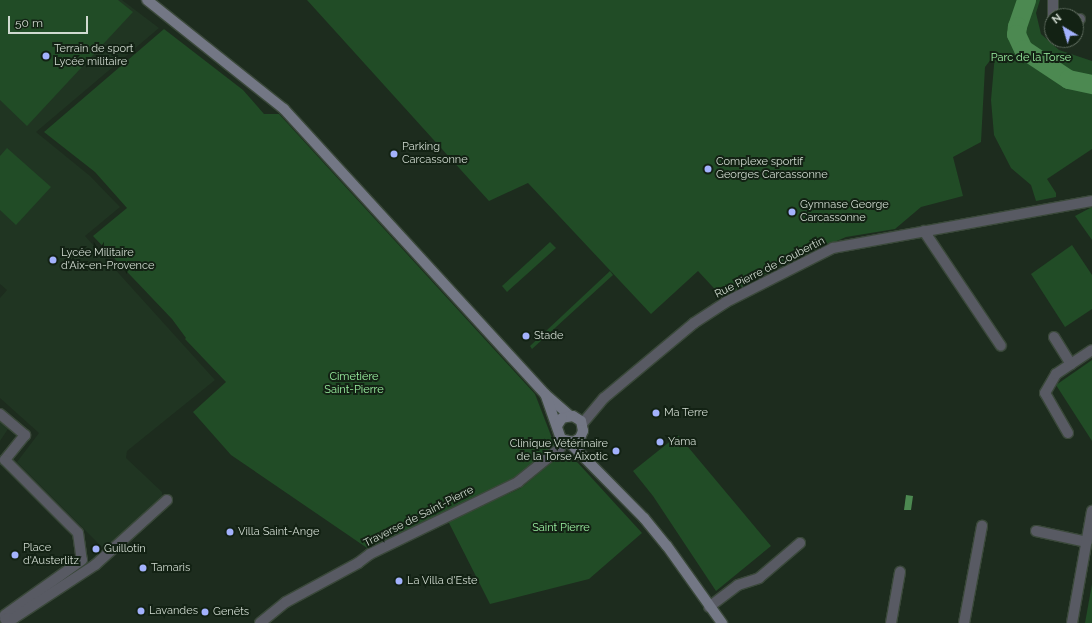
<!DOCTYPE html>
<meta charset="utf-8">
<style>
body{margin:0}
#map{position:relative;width:1092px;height:623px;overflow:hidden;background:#1d2c1e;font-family:Raleway,sans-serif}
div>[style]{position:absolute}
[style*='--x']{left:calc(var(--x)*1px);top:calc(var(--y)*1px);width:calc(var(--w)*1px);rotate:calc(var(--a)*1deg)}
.built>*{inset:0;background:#203522}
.green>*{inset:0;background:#214c26}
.water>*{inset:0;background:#4c8951}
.river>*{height:19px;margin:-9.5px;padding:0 9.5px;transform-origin:9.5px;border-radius:9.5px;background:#4c8951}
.roads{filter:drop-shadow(1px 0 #3a483a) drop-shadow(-1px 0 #3a483a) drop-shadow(0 1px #3a483a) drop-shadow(0 -1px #3a483a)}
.street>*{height:10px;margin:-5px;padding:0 5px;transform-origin:5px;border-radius:5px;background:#585a63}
.secondary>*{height:10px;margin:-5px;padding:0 5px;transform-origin:5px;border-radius:5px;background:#737785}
.dots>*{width:11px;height:11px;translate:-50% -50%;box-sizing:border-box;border:2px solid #132214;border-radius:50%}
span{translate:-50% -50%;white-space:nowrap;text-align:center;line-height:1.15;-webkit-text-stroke:4px #132214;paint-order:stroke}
.poi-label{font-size:11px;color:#d0dad0}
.left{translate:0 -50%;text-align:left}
.right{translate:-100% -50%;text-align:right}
.park-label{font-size:11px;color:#9aeea0}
.street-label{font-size:11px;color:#d0dad0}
.north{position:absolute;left:1044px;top:8px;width:40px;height:40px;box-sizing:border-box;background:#132214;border:1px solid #5f6c5f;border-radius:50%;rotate:322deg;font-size:11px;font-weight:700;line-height:16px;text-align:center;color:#d0dad0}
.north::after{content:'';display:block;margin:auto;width:14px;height:18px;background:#a3b2fd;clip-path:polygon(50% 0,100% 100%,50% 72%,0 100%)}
.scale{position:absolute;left:8px;top:16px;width:80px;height:18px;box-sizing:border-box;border:2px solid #d0dad0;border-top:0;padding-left:5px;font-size:12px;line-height:14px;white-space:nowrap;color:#d0dad0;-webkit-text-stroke:3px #132214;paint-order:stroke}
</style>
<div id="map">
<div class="built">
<div style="clip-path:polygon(0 0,122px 0,159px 28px,36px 132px,90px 176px,120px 207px,85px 236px,215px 380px,127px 451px,126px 458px,162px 492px,162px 501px,105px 554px,103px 548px,17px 462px,39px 433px,0 398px,0 298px,7px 290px,0 284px)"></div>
<div style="clip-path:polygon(0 421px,8px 429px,0 441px)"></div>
</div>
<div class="green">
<div style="clip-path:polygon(0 0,118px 0,133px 12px,27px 126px,0 100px)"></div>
<div style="clip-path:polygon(307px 0,1040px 0,1036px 13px,1041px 34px,1059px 50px,1092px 61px,1092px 149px,1047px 179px,1056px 193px,1056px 197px,1036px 201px,1031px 185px,1011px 168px,994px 135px,991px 100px,995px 54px,985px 67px,981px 142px,953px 157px,963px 196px,921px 207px,895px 229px,846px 237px,779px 266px,723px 298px,698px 271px,651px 314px,528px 183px,489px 201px)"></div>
<div style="clip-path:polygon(164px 29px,243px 90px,264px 114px,279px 114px,535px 394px,555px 446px,523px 476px,370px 550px,231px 455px,193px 412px,226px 382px,185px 339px,186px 338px,172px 319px,93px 236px,127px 208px,95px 172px,44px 132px)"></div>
<div style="clip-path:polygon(7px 148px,51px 187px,16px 225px,0 210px,0 156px)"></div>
<div style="clip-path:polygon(1092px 207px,1092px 240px,1075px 216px)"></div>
<div style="clip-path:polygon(550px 242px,556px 248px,507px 292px,502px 286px)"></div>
<div style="clip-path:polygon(1072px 245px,1092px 275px,1092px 309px,1065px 327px,1031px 274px)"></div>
<div style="clip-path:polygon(610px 271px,613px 275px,532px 349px,530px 346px)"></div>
<div style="clip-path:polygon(1092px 360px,1092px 441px,1056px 385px)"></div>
<div style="clip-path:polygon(678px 435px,771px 546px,716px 591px,653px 496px,633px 471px)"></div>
<div style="clip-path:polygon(570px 457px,578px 463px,642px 533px,589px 579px,490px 604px,448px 521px,521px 488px,556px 459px)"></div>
<div style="clip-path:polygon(1092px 584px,1092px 623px,1085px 623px)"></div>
</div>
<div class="water">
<div style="clip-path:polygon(906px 495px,913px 496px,911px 510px,904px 510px)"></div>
</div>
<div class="river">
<div style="--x:1026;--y:0;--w:28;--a:109"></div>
<div style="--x:1017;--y:26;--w:8;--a:97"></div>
<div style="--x:1016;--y:34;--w:17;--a:65"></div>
<div style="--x:1023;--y:49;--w:54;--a:33.7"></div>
<div style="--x:1068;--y:79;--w:25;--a:12"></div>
</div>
<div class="roads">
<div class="street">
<div style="--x:1053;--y:0;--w:16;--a:90"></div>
<div style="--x:1076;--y:22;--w:5;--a:-37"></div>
<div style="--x:924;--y:231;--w:138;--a:56.2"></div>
<div style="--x:1054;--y:337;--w:32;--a:58"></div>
<div style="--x:0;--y:414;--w:33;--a:40"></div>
<div style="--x:25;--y:435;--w:32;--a:129"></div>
<div style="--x:5;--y:460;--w:103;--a:45"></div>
<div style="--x:78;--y:533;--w:27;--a:82"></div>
<div style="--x:82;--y:560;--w:95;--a:144.5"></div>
<div style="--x:582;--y:424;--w:34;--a:-50"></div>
<div style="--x:604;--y:398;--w:117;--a:-39.8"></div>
<div style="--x:694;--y:323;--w:38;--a:-33"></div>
<div style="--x:726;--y:302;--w:120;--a:-26.8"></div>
<div style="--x:833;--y:248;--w:263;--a:-10.3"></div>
<div style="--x:1068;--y:433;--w:46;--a:-119.9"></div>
<div style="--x:1045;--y:393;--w:22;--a:-60"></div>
<div style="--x:1056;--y:374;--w:43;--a:-33.7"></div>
<div style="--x:1036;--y:531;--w:52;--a:12.2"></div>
<div style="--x:709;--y:607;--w:36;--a:-37"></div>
<div style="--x:738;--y:585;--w:22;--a:-18"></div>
<div style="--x:759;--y:578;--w:54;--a:-40.5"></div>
<div style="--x:5;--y:619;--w:9;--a:-6"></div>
<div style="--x:14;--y:618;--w:97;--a:-33.2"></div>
<div style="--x:95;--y:565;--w:97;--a:-42.1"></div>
<div style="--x:260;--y:623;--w:33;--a:-39"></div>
<div style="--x:286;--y:602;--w:82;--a:-28.4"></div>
<div style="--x:358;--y:563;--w:15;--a:-37"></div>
<div style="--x:370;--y:554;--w:165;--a:-25.9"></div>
<div style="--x:518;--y:482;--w:54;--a:-39"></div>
<div style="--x:560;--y:448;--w:8;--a:-67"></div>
<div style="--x:891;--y:623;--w:52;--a:-80"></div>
<div style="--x:964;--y:623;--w:99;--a:-79.5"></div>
<div style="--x:1072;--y:623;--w:114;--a:-79.9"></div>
</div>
<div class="secondary">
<div style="--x:147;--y:0;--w:175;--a:38.5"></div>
<div style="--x:284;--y:109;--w:386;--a:47.5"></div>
<div style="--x:545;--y:394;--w:33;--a:41"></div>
<div style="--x:546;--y:396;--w:46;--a:70.8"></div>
<div style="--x:561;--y:439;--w:12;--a:14"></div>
<div style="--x:573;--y:442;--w:8;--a:-30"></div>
<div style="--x:580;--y:438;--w:8;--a:-67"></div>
<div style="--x:583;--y:431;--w:10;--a:-101"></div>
<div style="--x:581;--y:421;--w:9;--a:-148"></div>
<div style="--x:573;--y:416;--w:11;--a:170"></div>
<div style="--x:562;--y:418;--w:9;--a:122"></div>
<div style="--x:569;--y:442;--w:107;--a:45.4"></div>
<div style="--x:644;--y:518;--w:36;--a:51"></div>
<div style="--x:667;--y:546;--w:95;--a:54.5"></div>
</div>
</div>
<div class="dots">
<div style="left:46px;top:56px;background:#a3b2fd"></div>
<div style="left:394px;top:154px;background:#a3b2fd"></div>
<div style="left:708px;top:169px;background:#a3b2fd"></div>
<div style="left:792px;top:212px;background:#a3b2fd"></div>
<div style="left:53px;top:260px;background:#a3b2fd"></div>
<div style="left:526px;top:336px;background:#a3b2fd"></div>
<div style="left:656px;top:413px;background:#a3b2fd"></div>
<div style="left:660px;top:442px;background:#a3b2fd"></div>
<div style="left:616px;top:451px;background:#a3b2fd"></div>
<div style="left:230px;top:532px;background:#a3b2fd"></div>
<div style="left:96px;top:549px;background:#a3b2fd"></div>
<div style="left:15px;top:555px;background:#a3b2fd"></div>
<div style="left:143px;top:568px;background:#a3b2fd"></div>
<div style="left:399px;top:581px;background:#a3b2fd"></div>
<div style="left:141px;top:611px;background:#a3b2fd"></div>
<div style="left:205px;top:612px;background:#a3b2fd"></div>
</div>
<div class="poi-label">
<span class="left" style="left:54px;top:56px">Terrain de sport<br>Lycée militaire</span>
<span class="left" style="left:402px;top:154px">Parking<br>Carcassonne</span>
<span class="left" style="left:716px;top:169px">Complexe sportif<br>Georges Carcassonne</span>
<span class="left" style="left:800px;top:212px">Gymnase George<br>Carcassonne</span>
<span class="left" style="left:61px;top:260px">Lycée Militaire<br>d'Aix-en-Provence</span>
<span class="left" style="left:534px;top:336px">Stade</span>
<span class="left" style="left:664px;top:413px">Ma Terre</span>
<span class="left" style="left:668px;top:442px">Yama</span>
<span class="right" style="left:608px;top:451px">Clinique Vétérinaire<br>de la Torse Aixotic</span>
<span class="left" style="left:238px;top:532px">Villa Saint-Ange</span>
<span class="left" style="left:23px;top:555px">Place<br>d'Austerlitz</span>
<span class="left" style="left:104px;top:549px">Guillotin</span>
<span class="left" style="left:151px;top:568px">Tamaris</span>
<span class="left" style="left:407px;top:581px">La Villa d'Este</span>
<span class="left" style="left:149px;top:611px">Lavandes</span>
<span class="left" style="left:213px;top:612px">Genêts</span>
</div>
<div class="park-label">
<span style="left:1031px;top:58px">Parc de la Torse</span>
<span style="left:354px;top:384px">Cimetière<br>Saint-Pierre</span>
<span style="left:561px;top:528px">Saint Pierre</span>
</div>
<div class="street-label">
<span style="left:770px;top:268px;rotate:-27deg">Rue Pierre de Coubertin</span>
<span style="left:419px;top:517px;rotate:-27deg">Traverse de Saint-Pierre</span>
</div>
<div class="north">N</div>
<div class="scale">50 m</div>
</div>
